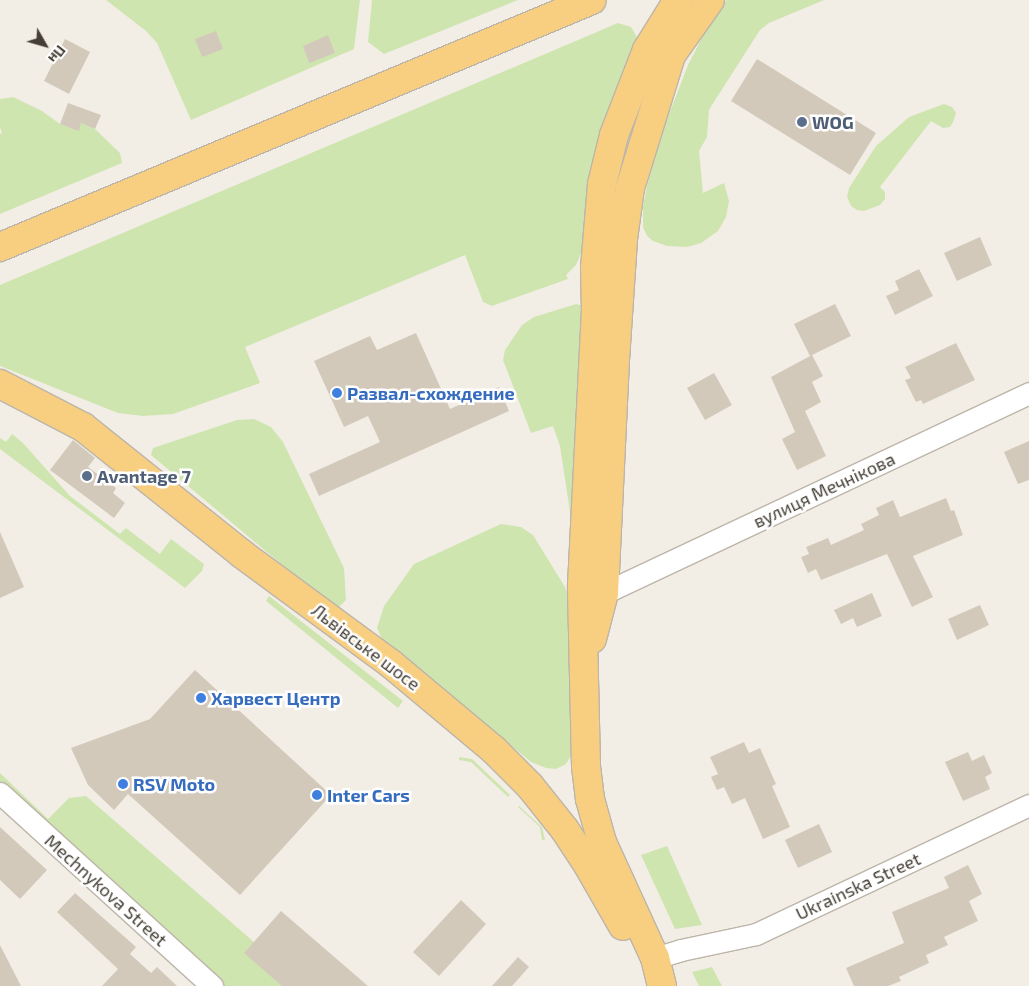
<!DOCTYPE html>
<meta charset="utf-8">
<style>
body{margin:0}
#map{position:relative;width:1029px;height:986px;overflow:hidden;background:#f2eee6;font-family:"Exo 2",sans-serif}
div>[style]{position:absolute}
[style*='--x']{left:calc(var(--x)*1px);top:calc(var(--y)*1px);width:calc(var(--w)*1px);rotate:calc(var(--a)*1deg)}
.green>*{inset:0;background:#cfe5b0}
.building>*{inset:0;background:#d3c9bb}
.roads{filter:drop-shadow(1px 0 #bdb5a9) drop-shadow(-1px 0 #bdb5a9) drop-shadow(0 1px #bdb5a9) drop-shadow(0 -1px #bdb5a9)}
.minor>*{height:21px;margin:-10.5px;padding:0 10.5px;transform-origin:10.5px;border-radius:10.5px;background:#fff}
.trunk>*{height:28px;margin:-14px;padding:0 14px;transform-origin:14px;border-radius:14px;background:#f8cf81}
.dots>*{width:14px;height:14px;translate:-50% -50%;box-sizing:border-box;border:2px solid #fff;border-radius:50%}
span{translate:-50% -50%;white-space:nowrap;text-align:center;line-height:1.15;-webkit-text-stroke:5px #fff;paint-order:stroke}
.service-label{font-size:18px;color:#4e5e75;font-weight:700}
.left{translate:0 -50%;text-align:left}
.shop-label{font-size:18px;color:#366cbe;font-weight:700}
.street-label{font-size:18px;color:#443e35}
.north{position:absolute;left:20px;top:20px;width:50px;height:50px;-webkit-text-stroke:4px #fff;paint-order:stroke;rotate:128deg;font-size:14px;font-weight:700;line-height:20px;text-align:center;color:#443e35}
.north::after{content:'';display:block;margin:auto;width:18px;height:22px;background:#443e35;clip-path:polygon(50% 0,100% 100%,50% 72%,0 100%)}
</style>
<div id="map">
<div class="green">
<div style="clip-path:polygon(106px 0,360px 0,354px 49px,191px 120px,157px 43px,146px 31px)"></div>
<div style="clip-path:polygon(372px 0,518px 0,384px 54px,368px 42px)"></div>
<div style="clip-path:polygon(727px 0,824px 0,769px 23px,760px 30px,712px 105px,709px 110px,707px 137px,699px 151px,703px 193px,724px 183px,729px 201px,726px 217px,718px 231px,701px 243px,687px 247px,667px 246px,653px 241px,647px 236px,643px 227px,643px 206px,647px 186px,664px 127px,688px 65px,711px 20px)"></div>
<div style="clip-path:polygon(618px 23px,631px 27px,640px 42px,586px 242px,576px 265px,566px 275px,568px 279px,492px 306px,483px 302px,465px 255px,245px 347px,260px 383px,173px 414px,143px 416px,118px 413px,0 366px,0 285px)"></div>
<div style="clip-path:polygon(13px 97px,42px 111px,60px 124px,78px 130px,81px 123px,95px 129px,120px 153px,122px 163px,0 214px,0 134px,2px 133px,0 127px,0 99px)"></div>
<div style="clip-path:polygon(944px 104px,952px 107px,956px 113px,953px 122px,950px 127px,943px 128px,931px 121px,880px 187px,885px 192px,885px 199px,880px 205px,864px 211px,857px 210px,851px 206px,847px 197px,849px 188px,876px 146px,909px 117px)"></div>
<div style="clip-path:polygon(576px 304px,583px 306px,576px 515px,570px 512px,560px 446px,553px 426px,531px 433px,503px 360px,505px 350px,522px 325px,534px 317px)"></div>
<div style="clip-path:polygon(254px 419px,271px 427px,283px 442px,344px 568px,346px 600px,336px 610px,151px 455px,153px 448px,237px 420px)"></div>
<div style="clip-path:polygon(12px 434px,23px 443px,70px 496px,120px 534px,126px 528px,160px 554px,171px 539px,204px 564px,202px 571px,185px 588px,0 449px,0 438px,6px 442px)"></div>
<div style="clip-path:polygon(501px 524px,521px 527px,533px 535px,565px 587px,575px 612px,572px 754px,566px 764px,556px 769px,546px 768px,531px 762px,383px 641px,377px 628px,384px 606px,414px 564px)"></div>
<div style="clip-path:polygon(269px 596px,403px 701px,398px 708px,266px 601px)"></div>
<div style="clip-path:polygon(459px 757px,472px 759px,510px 795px,508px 797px,471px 762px,459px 760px)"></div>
<div style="clip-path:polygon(0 773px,48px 819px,69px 798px,86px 796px,254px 942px,282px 986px,212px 986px,0 793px)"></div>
<div style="clip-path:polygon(519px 806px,542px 827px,545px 840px,542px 840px,540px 827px,518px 807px)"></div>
<div style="clip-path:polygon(667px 846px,702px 925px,675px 929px,641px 855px)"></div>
<div style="clip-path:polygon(712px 967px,722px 986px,699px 986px,692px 972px)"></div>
</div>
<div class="building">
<div style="clip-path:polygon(216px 31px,223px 49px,202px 57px,195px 39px)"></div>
<div style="clip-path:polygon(328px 35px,335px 53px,309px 63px,303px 46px)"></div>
<div style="clip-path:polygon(65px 39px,90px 52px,69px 94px,44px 81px)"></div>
<div style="clip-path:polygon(757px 59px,876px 133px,850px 175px,731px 101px)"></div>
<div style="clip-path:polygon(68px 103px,101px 115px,95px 129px,81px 123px,79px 131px,60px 124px)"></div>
<div style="clip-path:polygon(980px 237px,992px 265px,957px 281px,944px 253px)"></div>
<div style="clip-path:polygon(919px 269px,933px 296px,895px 315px,886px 296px,899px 290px,895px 281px)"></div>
<div style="clip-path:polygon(835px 304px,851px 336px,812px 355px,823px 376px,812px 382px,821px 402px,805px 411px,826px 456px,797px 470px,782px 439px,795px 432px,771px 377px,812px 355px,810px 356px,794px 324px)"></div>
<div style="clip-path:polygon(416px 333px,450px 409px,499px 387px,509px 411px,319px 496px,309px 474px,380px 442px,368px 416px,344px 427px,314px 361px,370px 336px,377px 350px)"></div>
<div style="clip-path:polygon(956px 343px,975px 380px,923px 404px,921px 400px,916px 402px,905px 380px,911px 378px,905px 367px)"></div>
<div style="clip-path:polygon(714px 373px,732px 405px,705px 420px,687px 388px)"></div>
<div style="clip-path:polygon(73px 440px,95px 458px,88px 467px,116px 488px,113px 493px,125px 503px,114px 518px,50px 470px)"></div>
<div style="clip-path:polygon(1029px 441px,1029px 480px,1018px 484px,1004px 452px)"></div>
<div style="clip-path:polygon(946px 498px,951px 511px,954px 510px,963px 535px,913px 556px,933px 597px,912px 607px,887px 554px,821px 580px,816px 569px,808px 573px,801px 557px,809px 554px,806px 547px,828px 538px,831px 545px,864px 530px,861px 524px,879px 515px,876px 508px,893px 500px,900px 517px)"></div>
<div style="clip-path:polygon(0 532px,24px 587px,0 598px)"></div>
<div style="clip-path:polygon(872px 593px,882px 616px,857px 627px,853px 618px,841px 624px,834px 610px)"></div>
<div style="clip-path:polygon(980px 605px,989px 625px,957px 640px,948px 619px)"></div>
<div style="clip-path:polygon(195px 670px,331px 795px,240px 895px,128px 794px,114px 810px,88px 785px,71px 748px,150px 719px)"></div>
<div style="clip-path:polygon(744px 742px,749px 753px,760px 748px,776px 784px,772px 786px,790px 827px,763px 839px,745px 798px,732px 804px,724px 787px,717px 790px,711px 777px,718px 774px,710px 757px)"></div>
<div style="clip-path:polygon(968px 752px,972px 761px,984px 755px,992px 773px,985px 777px,990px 789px,963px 801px,945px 762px)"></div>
<div style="clip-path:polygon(819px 824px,832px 852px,798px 868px,785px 840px)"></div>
<div style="clip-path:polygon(0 827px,47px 870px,20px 899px,0 880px)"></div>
<div style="clip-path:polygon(968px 865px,982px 894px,969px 901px,978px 921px,944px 937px,948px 945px,926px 955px,929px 963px,899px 977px,901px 981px,888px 986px,854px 986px,846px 968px,904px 943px,892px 912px,949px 888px,944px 877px)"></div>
<div style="clip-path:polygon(75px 893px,136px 947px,130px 954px,151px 973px,157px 967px,177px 986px,102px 986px,118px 969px,57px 912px)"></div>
<div style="clip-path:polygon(461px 900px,486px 924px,439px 976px,413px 952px)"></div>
<div style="clip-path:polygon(281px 911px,368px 986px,282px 986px,244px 953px)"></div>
<div style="clip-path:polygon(0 945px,21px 986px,0 986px)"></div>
<div style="clip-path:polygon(518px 957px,529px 967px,512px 986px,492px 986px)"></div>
</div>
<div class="roads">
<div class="minor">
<div style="--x:604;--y:593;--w:470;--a:-25.2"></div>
<div style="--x:0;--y:793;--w:287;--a:42.3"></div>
<div style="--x:655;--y:958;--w:27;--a:-17"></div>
<div style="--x:681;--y:950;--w:77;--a:-12"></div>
<div style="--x:756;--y:934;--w:302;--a:-25.3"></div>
</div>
<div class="trunk">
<div style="--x:674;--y:51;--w:62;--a:-54.8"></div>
<div style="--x:0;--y:247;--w:641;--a:-22.65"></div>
<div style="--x:0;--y:384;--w:93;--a:27.4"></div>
<div style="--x:83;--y:427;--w:203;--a:38.6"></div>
<div style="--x:242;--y:554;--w:184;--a:36.4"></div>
<div style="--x:390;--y:663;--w:134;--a:39.9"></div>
<div style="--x:493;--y:749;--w:52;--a:45"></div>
<div style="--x:530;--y:786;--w:56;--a:51.5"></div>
<div style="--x:565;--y:830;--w:42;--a:56.7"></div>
<div style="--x:588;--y:865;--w:70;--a:60.2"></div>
<div style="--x:592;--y:639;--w:48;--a:-75.4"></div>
<div style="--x:604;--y:593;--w:233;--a:-87.3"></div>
<div style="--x:615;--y:360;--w:121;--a:-86.2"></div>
<div style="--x:623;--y:239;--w:51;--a:-82.2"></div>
<div style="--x:630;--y:188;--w:159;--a:-72.8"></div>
<div style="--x:677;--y:36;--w:31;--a:-94"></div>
<div style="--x:662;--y:986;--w:29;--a:-104"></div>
<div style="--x:655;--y:958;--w:128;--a:-114.6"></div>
<div style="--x:602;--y:842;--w:45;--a:-105.6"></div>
<div style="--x:590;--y:799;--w:33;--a:-97"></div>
<div style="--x:586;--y:766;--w:181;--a:-91.3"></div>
<div style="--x:582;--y:585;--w:273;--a:-87.1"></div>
<div style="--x:596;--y:312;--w:44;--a:-91.3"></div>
<div style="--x:595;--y:268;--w:84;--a:-85.2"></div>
<div style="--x:602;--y:184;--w:50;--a:-76.2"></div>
<div style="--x:614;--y:135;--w:91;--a:-68.8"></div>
<div style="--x:647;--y:50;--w:59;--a:-58.2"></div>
</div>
</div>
<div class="dots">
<div style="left:802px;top:122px;background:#5c6f8a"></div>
<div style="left:337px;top:393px;background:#3f7fe0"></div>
<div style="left:87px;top:476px;background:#5c6f8a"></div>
<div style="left:201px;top:698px;background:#3f7fe0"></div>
<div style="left:123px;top:784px;background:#3f7fe0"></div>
<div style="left:317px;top:795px;background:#3f7fe0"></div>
</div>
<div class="service-label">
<span class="left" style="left:812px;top:122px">WOG</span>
<span class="left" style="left:97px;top:476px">Avantage 7</span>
</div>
<div class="shop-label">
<span class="left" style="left:347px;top:393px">Развал-схождение</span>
<span class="left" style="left:211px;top:698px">Харвест Центр</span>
<span class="left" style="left:133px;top:784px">RSV Moto</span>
<span class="left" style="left:327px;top:795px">Inter Cars</span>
</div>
<div class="street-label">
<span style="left:824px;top:490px;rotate:-25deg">вулиця Мечнікова</span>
<span style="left:366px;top:647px;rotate:37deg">Львівське шосе</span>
<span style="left:858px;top:886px;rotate:-25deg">Ukrainska Street</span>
<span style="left:106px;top:890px;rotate:42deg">Mechnykova Street</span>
</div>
<div class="north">Пн</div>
</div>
